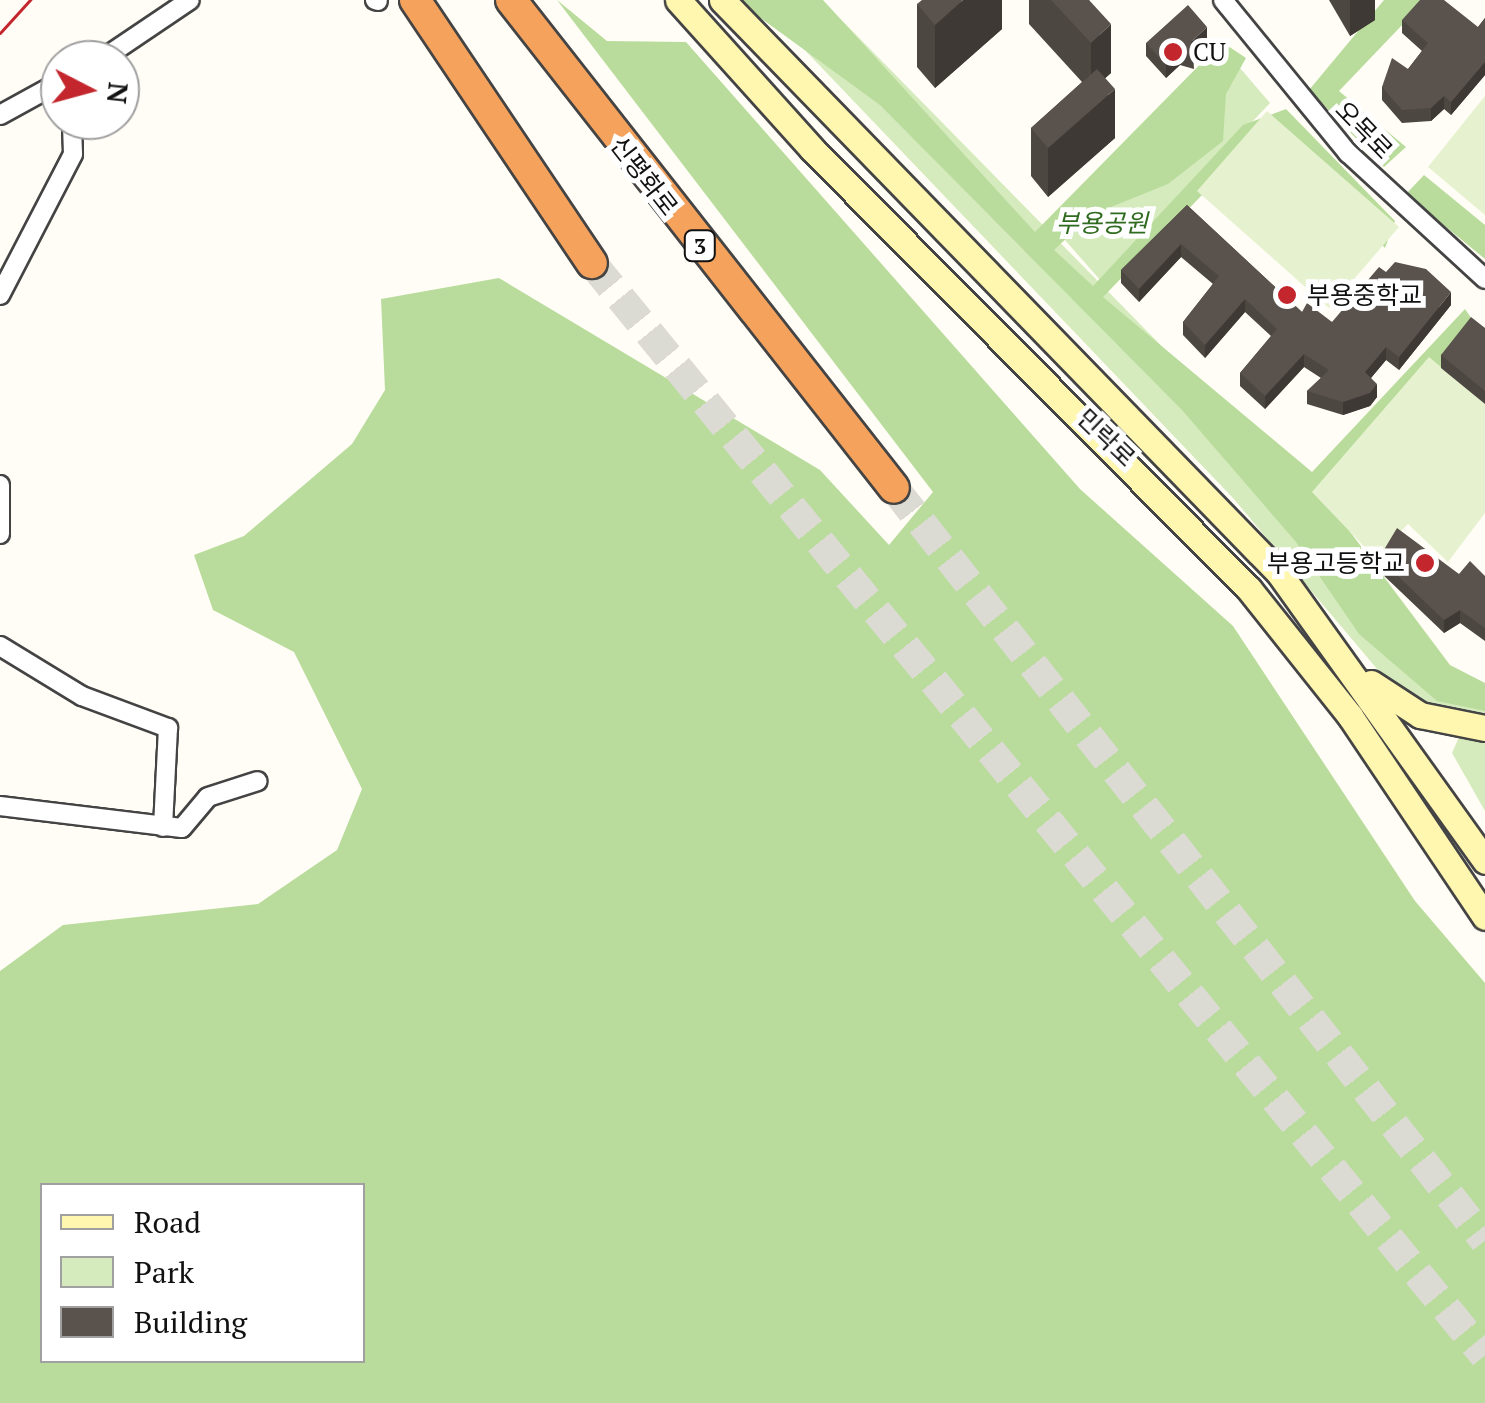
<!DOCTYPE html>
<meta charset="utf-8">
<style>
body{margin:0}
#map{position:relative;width:1485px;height:1403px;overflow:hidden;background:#fffdf5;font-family:"PT Serif","Noto Sans KR",serif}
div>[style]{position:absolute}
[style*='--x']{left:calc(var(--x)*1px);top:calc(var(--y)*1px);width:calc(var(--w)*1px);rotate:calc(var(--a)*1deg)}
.green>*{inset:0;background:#d5ebbd}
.forest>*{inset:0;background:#b9dc9c}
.pitch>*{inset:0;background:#e6f2cf}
.highway-tunnel>*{height:30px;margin-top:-15px;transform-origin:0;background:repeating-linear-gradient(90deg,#dbdad3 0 30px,transparent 0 45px)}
.roads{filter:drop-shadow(2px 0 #444) drop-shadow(-2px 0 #444) drop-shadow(0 2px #444) drop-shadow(0 -2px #444)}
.street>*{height:18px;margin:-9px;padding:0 9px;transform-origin:9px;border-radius:9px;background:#fff}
.secondary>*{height:25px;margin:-12.5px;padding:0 12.5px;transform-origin:12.5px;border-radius:12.5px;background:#fff6b0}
.highway>*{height:30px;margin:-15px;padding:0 15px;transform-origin:15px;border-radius:15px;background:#f5a25d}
.tram>*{height:2.5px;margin:-1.25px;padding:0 1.25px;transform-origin:1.25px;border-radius:1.25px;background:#c4262e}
.wall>*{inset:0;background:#4d4742}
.shaded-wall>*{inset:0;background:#3f3936}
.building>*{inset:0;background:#5a524d}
.dots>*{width:28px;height:28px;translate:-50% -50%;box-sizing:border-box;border:5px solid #fff;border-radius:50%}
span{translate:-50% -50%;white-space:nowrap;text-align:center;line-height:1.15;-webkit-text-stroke:10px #fff;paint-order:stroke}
.shield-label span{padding:2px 8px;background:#fff;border:2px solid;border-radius:8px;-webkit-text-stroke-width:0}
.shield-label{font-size:22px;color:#111;font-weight:700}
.poi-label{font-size:25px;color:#111}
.left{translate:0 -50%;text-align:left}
.right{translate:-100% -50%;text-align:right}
.street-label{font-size:25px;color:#111}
.park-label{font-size:25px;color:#2f6b1f;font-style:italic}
.legend{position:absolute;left:40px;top:1183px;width:325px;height:180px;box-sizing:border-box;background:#fff;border:2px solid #a0a0a0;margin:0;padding:12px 18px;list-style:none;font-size:30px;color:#111}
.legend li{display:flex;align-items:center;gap:20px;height:50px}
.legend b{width:50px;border:2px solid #a0a0a0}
.north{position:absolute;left:40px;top:40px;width:100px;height:100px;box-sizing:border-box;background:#fff;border:2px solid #a0a0a0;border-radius:50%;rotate:96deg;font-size:28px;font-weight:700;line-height:40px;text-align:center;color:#111}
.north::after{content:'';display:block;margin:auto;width:35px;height:45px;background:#c4262e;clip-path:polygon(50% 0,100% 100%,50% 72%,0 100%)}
</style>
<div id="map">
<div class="green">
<div style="clip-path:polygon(757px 0,822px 0,1297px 484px,1441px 675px,1485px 684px,1485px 713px,1450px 713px,1399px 695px,1233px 498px)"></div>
<div style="clip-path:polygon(1222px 47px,1270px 103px,1101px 281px,1050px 223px)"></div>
<div style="clip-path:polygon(1485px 729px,1485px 811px,1452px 753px,1459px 737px)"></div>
</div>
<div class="forest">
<div style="clip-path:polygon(evenodd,557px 0,607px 41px,686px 42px,1080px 489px,1233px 626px,1415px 901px,1485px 983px,1485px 1403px,0 1403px,0 971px,63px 925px,258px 904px,337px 850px,362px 789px,294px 652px,213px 610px,194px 555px,244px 536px,352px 444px,385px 390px,381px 299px,499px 278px,820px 470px,889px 545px,933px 492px,557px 0,42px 1186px,362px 1186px,362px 1360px,42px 1360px,42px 1186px)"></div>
<div style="clip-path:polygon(736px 0,823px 0,1035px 232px,1222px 42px,1246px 58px,1226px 94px,1223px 141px,1168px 184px,1091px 215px,1054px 250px,1093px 286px,1243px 125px,1286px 109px,1395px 221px,1385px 248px,1270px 125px,1103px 297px,1312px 472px,1465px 309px,1476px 325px,1330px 505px,1450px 665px,1485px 683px,1485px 711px,1437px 701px,1359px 634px,1296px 542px,1182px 410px,880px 105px)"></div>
<div style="clip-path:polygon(1384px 0,1426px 0,1339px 91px,1406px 147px,1384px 167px,1309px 90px)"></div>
<div style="clip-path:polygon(1424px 175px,1485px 225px,1485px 259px,1406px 194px)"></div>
</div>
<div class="pitch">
<div style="clip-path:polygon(1485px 96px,1485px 215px,1428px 167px)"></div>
<div style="clip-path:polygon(1267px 111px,1399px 227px,1329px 308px,1197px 191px)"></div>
<div style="clip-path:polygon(1429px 357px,1485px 404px,1485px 513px,1448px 562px,1408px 524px,1375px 558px,1312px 492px)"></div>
</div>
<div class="highway-tunnel">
<div style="--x:592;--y:263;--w:1411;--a:50.75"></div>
<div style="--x:894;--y:488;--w:957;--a:51.87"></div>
</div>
<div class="roads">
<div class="street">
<div style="--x:375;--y:0;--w:3;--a:18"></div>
<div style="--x:1223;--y:0;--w:198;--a:50.8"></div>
<div style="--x:1348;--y:153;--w:186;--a:42.6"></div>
<div style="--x:101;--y:60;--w:107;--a:-34"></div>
<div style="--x:0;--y:115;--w:68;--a:-28.8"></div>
<div style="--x:0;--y:295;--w:159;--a:-62.6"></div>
<div style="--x:73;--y:154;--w:34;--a:-92"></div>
<div style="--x:0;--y:485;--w:49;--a:90"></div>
<div style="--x:0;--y:646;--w:96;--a:31.4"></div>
<div style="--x:82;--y:696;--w:92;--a:20.4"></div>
<div style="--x:168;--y:728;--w:99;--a:92.9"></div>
<div style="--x:0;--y:806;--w:183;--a:6.9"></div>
<div style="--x:182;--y:828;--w:40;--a:-50"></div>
<div style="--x:208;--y:797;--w:52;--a:-17.7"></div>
</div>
<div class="secondary">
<div style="--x:678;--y:0;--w:200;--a:48"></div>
<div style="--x:812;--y:149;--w:620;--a:45.2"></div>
<div style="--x:1249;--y:589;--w:162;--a:51.5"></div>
<div style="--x:1350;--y:716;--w:242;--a:56.1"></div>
<div style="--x:722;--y:0;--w:799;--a:45.81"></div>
<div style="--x:1279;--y:573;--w:354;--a:54.4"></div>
<div style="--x:1371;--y:683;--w:59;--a:33.1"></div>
<div style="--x:1420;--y:715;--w:66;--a:11.3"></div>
</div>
<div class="highway">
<div style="--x:415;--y:0;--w:317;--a:56.1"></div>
<div style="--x:511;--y:0;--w:620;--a:51.87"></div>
</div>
</div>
<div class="tram">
<div style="--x:0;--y:33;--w:45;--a:-47.7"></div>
</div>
<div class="wall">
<div style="clip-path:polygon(1002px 0,1002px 29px,935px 88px,917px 67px,917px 4px)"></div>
<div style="clip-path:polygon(1029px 0,1089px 0,1111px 73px,1105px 78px,1115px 138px,1048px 197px,1031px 176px,1031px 128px,1082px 82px,1029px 24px)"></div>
<div style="clip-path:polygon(1329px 0,1375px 0,1375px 20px,1350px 36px)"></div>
<div style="clip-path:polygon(1485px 18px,1485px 75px,1451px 115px,1444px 109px,1431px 121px,1402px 123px,1382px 100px,1382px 87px,1408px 69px,1422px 51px,1402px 33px,1402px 20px,1478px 27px)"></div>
<div style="clip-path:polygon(1207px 40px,1193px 53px,1194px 69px,1180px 65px,1166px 78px,1146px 56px,1146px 43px)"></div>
<div style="clip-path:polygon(1187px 205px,1302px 312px,1332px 322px,1451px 305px,1399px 370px,1386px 360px,1371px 378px,1377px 397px,1370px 406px,1343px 415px,1307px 404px,1307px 391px,1321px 378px,1304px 367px,1265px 409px,1240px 386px,1240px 373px,1271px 336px,1245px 312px,1205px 358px,1183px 335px,1183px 322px,1213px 284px,1181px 257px,1139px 302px,1121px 283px,1121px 270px)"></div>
<div style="clip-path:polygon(1485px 328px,1485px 404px,1441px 368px,1441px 355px)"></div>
<div style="clip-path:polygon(1379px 558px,1459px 574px,1485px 576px,1485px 641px,1460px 623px,1444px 633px,1379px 571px)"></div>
</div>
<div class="shaded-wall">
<div style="clip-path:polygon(963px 0,1002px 0,1002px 29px,935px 88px,935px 25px)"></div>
<div style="clip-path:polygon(1350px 0,1375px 0,1375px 20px,1350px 36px)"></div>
<div style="clip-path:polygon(1111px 24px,1111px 73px,1091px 91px,1091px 43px)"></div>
<div style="clip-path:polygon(1207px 27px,1207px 40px,1191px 55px,1191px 42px)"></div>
<div style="clip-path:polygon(1180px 52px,1180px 65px,1166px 78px,1166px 65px)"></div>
<div style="clip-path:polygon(1485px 62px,1485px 75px,1451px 115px,1451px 102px)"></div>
<div style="clip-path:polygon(1115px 89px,1115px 138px,1048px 197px,1048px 148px)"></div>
<div style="clip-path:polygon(1444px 96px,1444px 109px,1431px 121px,1431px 108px)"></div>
<div style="clip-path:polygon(1181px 244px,1181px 257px,1139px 302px,1139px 289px)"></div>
<div style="clip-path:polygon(1451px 292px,1451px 305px,1399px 370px,1399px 357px)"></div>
<div style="clip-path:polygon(1245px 299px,1245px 312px,1205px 358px,1205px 345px)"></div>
<div style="clip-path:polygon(1386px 347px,1386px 360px,1365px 385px,1365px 372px)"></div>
<div style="clip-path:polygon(1304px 354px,1304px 367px,1265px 409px,1265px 396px)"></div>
<div style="clip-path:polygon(1377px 384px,1377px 397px,1370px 406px,1343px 415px,1343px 402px)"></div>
<div style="clip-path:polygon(1460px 610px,1460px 623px,1444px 633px,1444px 620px)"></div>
</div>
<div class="building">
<div style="clip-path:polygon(922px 0,963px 0,935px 25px,917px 4px)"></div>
<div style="clip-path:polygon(1051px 0,1089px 0,1111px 24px,1091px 43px)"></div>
<div style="clip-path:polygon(1420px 0,1444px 0,1478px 27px,1485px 18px,1485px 62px,1451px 102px,1444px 96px,1431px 108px,1402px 110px,1382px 87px,1392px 58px,1408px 69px,1428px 43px,1402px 20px)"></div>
<div style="clip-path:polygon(1188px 5px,1207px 27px,1191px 42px,1194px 56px,1180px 52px,1166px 65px,1146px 43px)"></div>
<div style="clip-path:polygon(1097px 69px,1115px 89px,1048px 148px,1031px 128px)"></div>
<div style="clip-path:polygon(1187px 205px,1302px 312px,1307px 303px,1332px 322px,1379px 267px,1386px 272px,1395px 262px,1426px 269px,1451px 292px,1399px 357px,1386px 347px,1365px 372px,1377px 384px,1370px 393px,1343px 402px,1307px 391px,1329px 370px,1304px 354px,1265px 396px,1240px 373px,1277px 329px,1245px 299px,1205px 345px,1183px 322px,1219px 276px,1181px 244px,1139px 289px,1121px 270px)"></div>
<div style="clip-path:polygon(1471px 317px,1485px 328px,1485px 391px,1441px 355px)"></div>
<div style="clip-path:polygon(1397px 528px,1459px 574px,1470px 561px,1485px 576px,1485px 628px,1460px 610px,1444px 620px,1379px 558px)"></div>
</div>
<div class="dots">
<div style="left:1173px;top:52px;background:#c4262e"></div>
<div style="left:1287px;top:295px;background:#c4262e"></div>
<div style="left:1425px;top:563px;background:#c4262e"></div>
</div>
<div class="shield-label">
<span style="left:700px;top:246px">3</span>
</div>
<div class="poi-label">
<span class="left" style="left:1193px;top:52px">CU</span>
<span class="left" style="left:1307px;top:295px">부용중학교</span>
<span class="right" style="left:1405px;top:563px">부용고등학교</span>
</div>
<div class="street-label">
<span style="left:1364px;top:130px;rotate:46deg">오목로</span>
<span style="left:644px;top:176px;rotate:52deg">신평화로</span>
<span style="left:1106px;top:438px;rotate:44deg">민락로</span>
</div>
<div class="park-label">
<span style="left:1102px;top:223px">부용공원</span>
</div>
<ul class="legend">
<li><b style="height:12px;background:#fff6b0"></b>Road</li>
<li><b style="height:28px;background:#d5ebbd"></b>Park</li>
<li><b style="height:28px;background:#5a524d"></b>Building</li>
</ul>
<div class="north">N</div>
</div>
